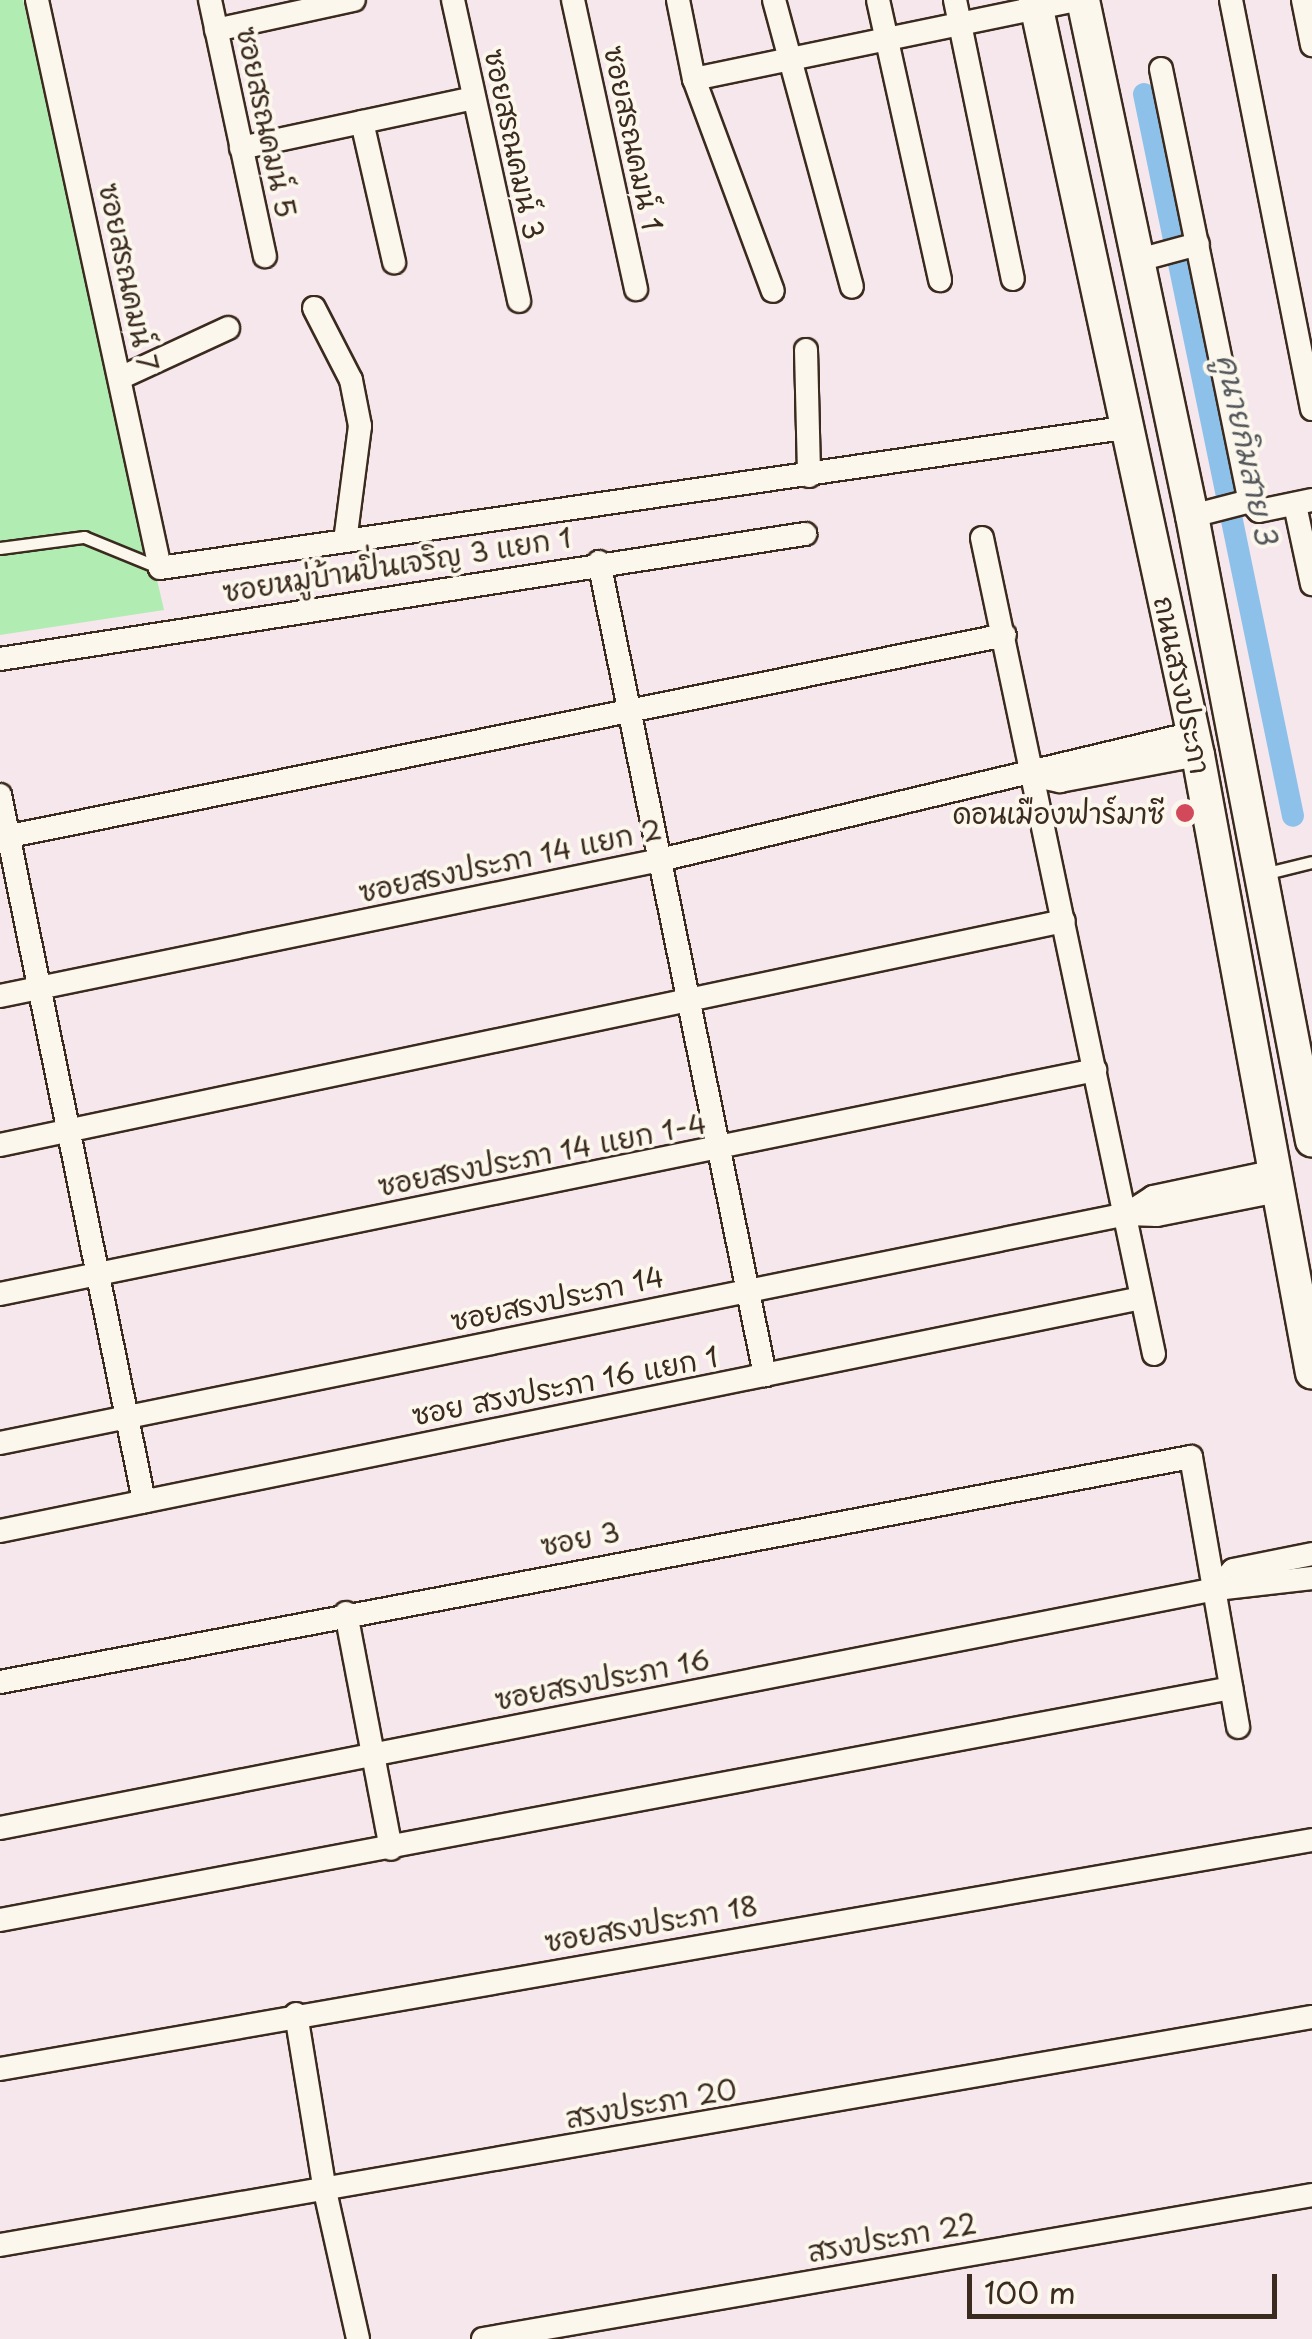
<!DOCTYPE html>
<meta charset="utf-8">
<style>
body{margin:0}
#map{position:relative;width:1312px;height:2339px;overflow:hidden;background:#f6e7ec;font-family:"Playpen Sans","Playpen Sans Thai",sans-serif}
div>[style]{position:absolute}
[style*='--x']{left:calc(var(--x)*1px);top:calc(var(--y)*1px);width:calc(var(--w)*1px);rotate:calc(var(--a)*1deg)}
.green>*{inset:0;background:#b1ecb2}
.canal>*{height:22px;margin:-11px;padding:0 11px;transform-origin:11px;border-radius:11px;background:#8dc1ea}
.roads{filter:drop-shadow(2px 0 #3b2a1e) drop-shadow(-2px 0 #3b2a1e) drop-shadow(0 2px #3b2a1e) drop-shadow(0 -2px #3b2a1e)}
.service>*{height:11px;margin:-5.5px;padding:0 5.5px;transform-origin:5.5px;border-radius:5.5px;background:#fbf7ec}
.minor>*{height:22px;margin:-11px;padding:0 11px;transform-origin:11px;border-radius:11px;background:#fbf7ec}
.secondary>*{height:32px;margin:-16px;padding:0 16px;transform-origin:16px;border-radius:16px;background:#fbf7ec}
.dots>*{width:28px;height:28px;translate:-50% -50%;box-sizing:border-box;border:5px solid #fbf7ec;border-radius:50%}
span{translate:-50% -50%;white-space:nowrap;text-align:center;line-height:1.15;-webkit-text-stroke:8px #fbf7ec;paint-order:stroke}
.street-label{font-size:28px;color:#3b2a1e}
.poi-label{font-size:28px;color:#3b2a1e}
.right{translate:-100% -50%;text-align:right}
.water-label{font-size:30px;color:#54575b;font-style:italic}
.scale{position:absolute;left:967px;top:2274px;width:310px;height:45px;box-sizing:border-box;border:5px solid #3b2a1e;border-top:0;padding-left:12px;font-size:30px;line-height:35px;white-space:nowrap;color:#3b2a1e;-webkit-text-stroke:8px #fbf7ec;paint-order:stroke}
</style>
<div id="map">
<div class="green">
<div style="clip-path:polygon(0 0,23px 0,164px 610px,0 635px)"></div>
</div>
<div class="canal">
<div style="--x:1144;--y:94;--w:737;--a:78.34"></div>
</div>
<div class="roads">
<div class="service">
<div style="--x:0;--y:548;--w:85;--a:-7.5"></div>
<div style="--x:84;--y:537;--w:82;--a:22.2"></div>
<div style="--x:1263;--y:874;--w:50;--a:-13.8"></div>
</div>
<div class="minor">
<div style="--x:37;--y:0;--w:581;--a:77.78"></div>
<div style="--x:160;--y:568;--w:980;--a:-8.27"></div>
<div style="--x:210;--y:0;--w:262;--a:77.9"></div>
<div style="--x:453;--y:0;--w:308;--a:77.6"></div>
<div style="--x:573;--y:0;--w:296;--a:77.7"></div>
<div style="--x:678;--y:0;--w:81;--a:78.6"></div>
<div style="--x:694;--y:79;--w:226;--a:69.6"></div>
<div style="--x:774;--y:0;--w:297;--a:74.8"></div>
<div style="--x:878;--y:0;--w:287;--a:77.5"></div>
<div style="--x:955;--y:0;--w:285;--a:78.3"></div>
<div style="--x:1231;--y:0;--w:417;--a:78.8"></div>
<div style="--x:1303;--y:0;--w:46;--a:78.7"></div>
<div style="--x:216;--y:30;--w:141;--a:-12.3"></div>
<div style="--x:1161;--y:69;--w:441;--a:78.4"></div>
<div style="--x:694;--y:79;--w:389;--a:-11.7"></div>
<div style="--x:362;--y:122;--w:144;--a:77.1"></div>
<div style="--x:241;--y:148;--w:238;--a:-12.1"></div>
<div style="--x:1135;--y:261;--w:65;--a:-15.1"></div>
<div style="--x:314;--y:308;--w:81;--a:62.8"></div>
<div style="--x:351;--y:380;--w:47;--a:78.9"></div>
<div style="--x:360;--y:426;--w:116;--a:97.4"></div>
<div style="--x:806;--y:350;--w:126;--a:88.6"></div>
<div style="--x:120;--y:378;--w:119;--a:-24.8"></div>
<div style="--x:1295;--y:505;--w:81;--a:77.9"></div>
<div style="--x:1192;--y:516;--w:60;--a:-14.5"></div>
<div style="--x:1250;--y:501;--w:13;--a:48"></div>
<div style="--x:1259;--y:511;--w:54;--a:-11.7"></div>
<div style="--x:982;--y:538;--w:834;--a:78.1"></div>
<div style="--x:599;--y:562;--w:830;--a:78.46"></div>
<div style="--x:0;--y:659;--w:815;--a:-8.83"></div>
<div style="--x:1031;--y:775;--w:30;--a:12"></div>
<div style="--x:1060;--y:781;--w:140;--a:-10.7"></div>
<div style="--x:0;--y:795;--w:721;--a:78.47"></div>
<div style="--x:0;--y:838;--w:1025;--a:-11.42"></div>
<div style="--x:0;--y:996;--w:674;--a:-11.64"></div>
<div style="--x:660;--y:860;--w:549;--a:-13.38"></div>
<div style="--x:0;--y:1145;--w:1087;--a:-11.89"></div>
<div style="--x:1127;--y:1214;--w:31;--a:-33"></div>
<div style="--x:1153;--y:1197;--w:122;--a:-11.9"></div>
<div style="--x:0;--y:1294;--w:1118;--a:-11.56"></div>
<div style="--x:0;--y:1443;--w:1150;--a:-11.49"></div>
<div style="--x:1127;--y:1214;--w:30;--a:2"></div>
<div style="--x:1157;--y:1215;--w:122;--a:-11.3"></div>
<div style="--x:0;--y:1531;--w:1165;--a:-11.54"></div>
<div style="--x:1216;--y:1589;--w:25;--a:-48"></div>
<div style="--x:1233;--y:1570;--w:81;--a:-11.4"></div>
<div style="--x:346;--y:1613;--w:240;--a:79.2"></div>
<div style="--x:0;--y:1682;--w:1212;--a:-10.7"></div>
<div style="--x:1191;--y:1457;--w:274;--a:80.1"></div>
<div style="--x:0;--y:1828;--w:1239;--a:-11.12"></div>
<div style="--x:1216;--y:1589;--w:97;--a:-6.5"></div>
<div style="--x:0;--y:1920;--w:1253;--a:-10.67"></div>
<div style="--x:296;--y:2014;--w:179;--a:80.7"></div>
<div style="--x:325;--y:2191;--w:152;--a:77.4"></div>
<div style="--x:0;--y:2069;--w:1332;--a:-9.9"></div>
<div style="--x:0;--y:2245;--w:1332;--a:-9.86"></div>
<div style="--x:483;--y:2339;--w:841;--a:-9.85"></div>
</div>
<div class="secondary">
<div style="--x:1035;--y:0;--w:772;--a:77.82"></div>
<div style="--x:1198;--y:755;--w:628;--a:79.55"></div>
<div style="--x:1083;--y:0;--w:527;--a:78.07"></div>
<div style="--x:1192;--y:516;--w:636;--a:79.13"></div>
</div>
</div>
<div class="dots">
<div style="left:1185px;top:813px;background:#d1495b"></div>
</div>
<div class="street-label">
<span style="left:267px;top:122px;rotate:78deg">ซอยสรณคมน์ 5</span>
<span style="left:634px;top:138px;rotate:78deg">ซอยสรณคมน์ 1</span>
<span style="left:515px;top:144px;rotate:78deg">ซอยสรณคมน์ 3</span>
<span style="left:129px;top:277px;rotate:78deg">ซอยสรณคมน์ 7</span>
<span style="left:397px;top:564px;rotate:-9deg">ซอยหมู่บ้านปิ่นเจริญ 3 แยก 1</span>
<span style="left:1183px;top:685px;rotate:78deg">ถนนสรงประภา</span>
<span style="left:510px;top:860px;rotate:-12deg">ซอยสรงประภา 14 แยก 2</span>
<span style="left:542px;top:1154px;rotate:-11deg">ซอยสรงประภา 14 แยก 1-4</span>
<span style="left:557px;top:1298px;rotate:-12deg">ซอยสรงประภา 14</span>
<span style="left:565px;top:1385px;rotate:-11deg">ซอย สรงประภา 16 แยก 1</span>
<span style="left:580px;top:1538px;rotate:-11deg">ซอย 3</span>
<span style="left:602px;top:1679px;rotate:-11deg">ซอยสรงประภา 16</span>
<span style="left:651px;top:1923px;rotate:-10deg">ซอยสรงประภา 18</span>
<span style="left:651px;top:2103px;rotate:-10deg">สรงประภา 20</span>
<span style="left:892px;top:2237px;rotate:-10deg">สรงประภา 22</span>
</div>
<div class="poi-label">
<span class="right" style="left:1165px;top:813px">ดอนเมืองฟาร์มาซี</span>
</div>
<div class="water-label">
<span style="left:1248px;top:449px;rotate:78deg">คูนายกิมสาย 3</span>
</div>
<div class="scale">100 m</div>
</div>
